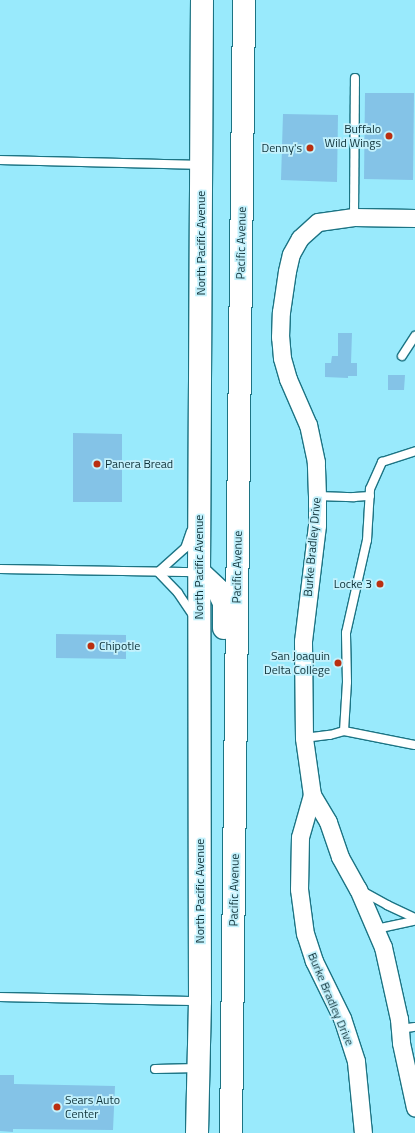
<!DOCTYPE html>
<style>
body{margin:0}
#map{position:relative;width:415px;height:1133px;overflow:hidden;background:#99eafc;font-family:"Titillium Web",sans-serif}
div>[style]{position:absolute}
[style*='--x']{left:calc(var(--x)*1px);top:calc(var(--y)*1px);width:calc(var(--w)*1px);rotate:calc(var(--a)*1deg)}
.building>*{inset:0;background:#84c3e7}
.roads{filter:drop-shadow(1px 0 #1c7484) drop-shadow(-1px 0 #1c7484) drop-shadow(0 1px #1c7484) drop-shadow(0 -1px #1c7484)}
.service>*{height:8px;margin:-4px;padding:0 4px;transform-origin:4px;border-radius:4px;background:#fff}
.minor>*{height:17px;margin:-8.5px;padding:0 8.5px;transform-origin:8.5px;border-radius:8.5px;background:#fff}
.primary>*{height:22px;margin:-11px;padding:0 11px;transform-origin:11px;border-radius:11px;background:#fff}
.dots>*{width:11px;height:11px;translate:-50% -50%;box-sizing:border-box;border:2px solid #c3f1fc;border-radius:50%}
span{translate:-50% -50%;white-space:nowrap;text-align:center;line-height:1.15;-webkit-text-stroke:3.5px #c3f1fc;paint-order:stroke}
.poi-label{font-size:12px;color:#0e3138}
.right{translate:-100% -50%;text-align:right}
.left{translate:0 -50%;text-align:left}
.street-label{font-size:12px;color:#0e3138}
</style>
<div id="map">
<div class="building">
<div style="clip-path:polygon(365px 93px,414px 93px,413px 180px,364px 179px)"></div>
<div style="clip-path:polygon(283px 114px,338px 115px,337px 182px,281px 180px)"></div>
<div style="clip-path:polygon(338px 333px,352px 333px,351px 363px,357px 363px,357px 376px,348px 376px,348px 378px,325px 377px,325px 363px,331px 363px,332px 356px,338px 356px)"></div>
<div style="clip-path:polygon(388px 375px,405px 375px,404px 390px,388px 390px)"></div>
<div style="clip-path:polygon(73px 433px,122px 434px,122px 502px,73px 502px)"></div>
<div style="clip-path:polygon(56px 634px,126px 635px,126px 659px,56px 658px)"></div>
<div style="clip-path:polygon(0 1075px,14px 1075px,14px 1084px,115px 1086px,113px 1130px,13px 1129px,13px 1132px,0 1131px)"></div>
</div>
<div class="roads">
<div class="service">
<div style="--x:0;--y:160;--w:201;--a:1.4"></div>
<div style="--x:354;--y:217;--w:139;--a:-89.6"></div>
<div style="--x:402;--y:356;--w:24;--a:-57"></div>
<div style="--x:317;--y:496;--w:37;--a:2"></div>
<div style="--x:354;--y:497;--w:16;--a:-4"></div>
<div style="--x:191;--y:531;--w:18;--a:109"></div>
<div style="--x:185;--y:548;--w:36;--a:138"></div>
<div style="--x:158;--y:572;--w:29;--a:46"></div>
<div style="--x:178;--y:593;--w:29;--a:56"></div>
<div style="--x:0;--y:569;--w:199;--a:0.9"></div>
<div style="--x:344;--y:731;--w:49;--a:-86.5"></div>
<div style="--x:347;--y:682;--w:49;--a:-91.2"></div>
<div style="--x:346;--y:633;--w:95;--a:-77.3"></div>
<div style="--x:367;--y:540;--w:51;--a:-86.6"></div>
<div style="--x:370;--y:489;--w:30;--a:-66"></div>
<div style="--x:382;--y:462;--w:35;--a:-18"></div>
<div style="--x:304;--y:738;--w:26;--a:-7"></div>
<div style="--x:330;--y:735;--w:15;--a:-16"></div>
<div style="--x:344;--y:731;--w:72;--a:11.2"></div>
<div style="--x:362;--y:891;--w:29;--a:29"></div>
<div style="--x:387;--y:905;--w:31;--a:25"></div>
<div style="--x:376;--y:929;--w:40;--a:-12"></div>
<div style="--x:0;--y:997;--w:199;--a:1.2"></div>
<div style="--x:400;--y:1029;--w:15;--a:-8"></div>
<div style="--x:155;--y:1069;--w:43;--a:-1.3"></div>
</div>
<div class="minor">
<div style="--x:312;--y:795;--w:31;--a:59"></div>
<div style="--x:328;--y:822;--w:37;--a:71"></div>
<div style="--x:340;--y:857;--w:37;--a:61"></div>
<div style="--x:358;--y:889;--w:63;--a:66.7"></div>
<div style="--x:383;--y:947;--w:74;--a:77.5"></div>
<div style="--x:399;--y:1019;--w:24;--a:85"></div>
<div style="--x:401;--y:1043;--w:66;--a:77.8"></div>
<div style="--x:363;--y:1133;--w:72;--a:-95.6"></div>
<div style="--x:356;--y:1061;--w:45;--a:-108"></div>
<div style="--x:342;--y:1018;--w:64;--a:-116.2"></div>
<div style="--x:314;--y:961;--w:28;--a:-108"></div>
<div style="--x:305;--y:934;--w:45;--a:-97.6"></div>
<div style="--x:299;--y:889;--w:52;--a:-88.9"></div>
<div style="--x:300;--y:837;--w:44;--a:-74.1"></div>
<div style="--x:312;--y:795;--w:58;--a:-98"></div>
<div style="--x:304;--y:738;--w:97;--a:-90.6"></div>
<div style="--x:303;--y:641;--w:117;--a:-83.1"></div>
<div style="--x:317;--y:525;--w:29;--a:-90"></div>
<div style="--x:317;--y:496;--w:34;--a:-92"></div>
<div style="--x:316;--y:462;--w:38;--a:-102"></div>
<div style="--x:308;--y:425;--w:50;--a:-113.5"></div>
<div style="--x:288;--y:379;--w:22;--a:-106"></div>
<div style="--x:282;--y:358;--w:21;--a:-95"></div>
<div style="--x:280;--y:337;--w:25;--a:-88"></div>
<div style="--x:281;--y:312;--w:41;--a:-81.7"></div>
<div style="--x:287;--y:271;--w:17;--a:-77"></div>
<div style="--x:291;--y:254;--w:18;--a:-61"></div>
<div style="--x:300;--y:238;--w:24;--a:-42"></div>
<div style="--x:318;--y:222;--w:36;--a:-8"></div>
<div style="--x:354;--y:217;--w:61;--a:0.9"></div>
</div>
<div class="primary">
<div style="--x:199;--y:572;--w:26;--a:43"></div>
<div style="--x:218;--y:590;--w:14;--a:65"></div>
<div style="--x:224;--y:603;--w:25;--a:90"></div>
<div style="--x:197;--y:1133;--w:132;--a:-88.7"></div>
<div style="--x:200;--y:1001;--w:429;--a:-90.1"></div>
<div style="--x:199;--y:572;--w:572;--a:-89.7"></div>
<div style="--x:231;--y:1133;--w:1133;--a:-89.34"></div>
</div>
</div>
<div class="dots">
<div style="left:389px;top:136px;background:#ba2f10"></div>
<div style="left:310px;top:148px;background:#ba2f10"></div>
<div style="left:97px;top:464px;background:#ba2f10"></div>
<div style="left:380px;top:584px;background:#ba2f10"></div>
<div style="left:91px;top:646px;background:#ba2f10"></div>
<div style="left:338px;top:663px;background:#ba2f10"></div>
<div style="left:57px;top:1107px;background:#ba2f10"></div>
</div>
<div class="poi-label">
<span class="right" style="left:381px;top:136px">Buffalo<br>Wild Wings</span>
<span class="right" style="left:302px;top:148px">Denny's</span>
<span class="left" style="left:105px;top:464px">Panera Bread</span>
<span class="right" style="left:372px;top:584px">Locke 3</span>
<span class="left" style="left:99px;top:646px">Chipotle</span>
<span class="right" style="left:330px;top:663px">San Joaquin<br>Delta College</span>
<span class="left" style="left:65px;top:1107px">Sears Auto<br>Center</span>
</div>
<div class="street-label">
<span style="left:201px;top:243px;rotate:-90deg">North Pacific Avenue</span>
<span style="left:241px;top:243px;rotate:-89deg">Pacific Avenue</span>
<span style="left:312px;top:547px;rotate:-85deg">Burke Bradley Drive</span>
<span style="left:199px;top:567px;rotate:-90deg">North Pacific Avenue</span>
<span style="left:237px;top:567px;rotate:-89deg">Pacific Avenue</span>
<span style="left:234px;top:890px;rotate:-89deg">Pacific Avenue</span>
<span style="left:200px;top:891px;rotate:-90deg">North Pacific Avenue</span>
<span style="left:331px;top:999px;rotate:67deg">Burke Bradley Drive</span>
</div>
</div>
